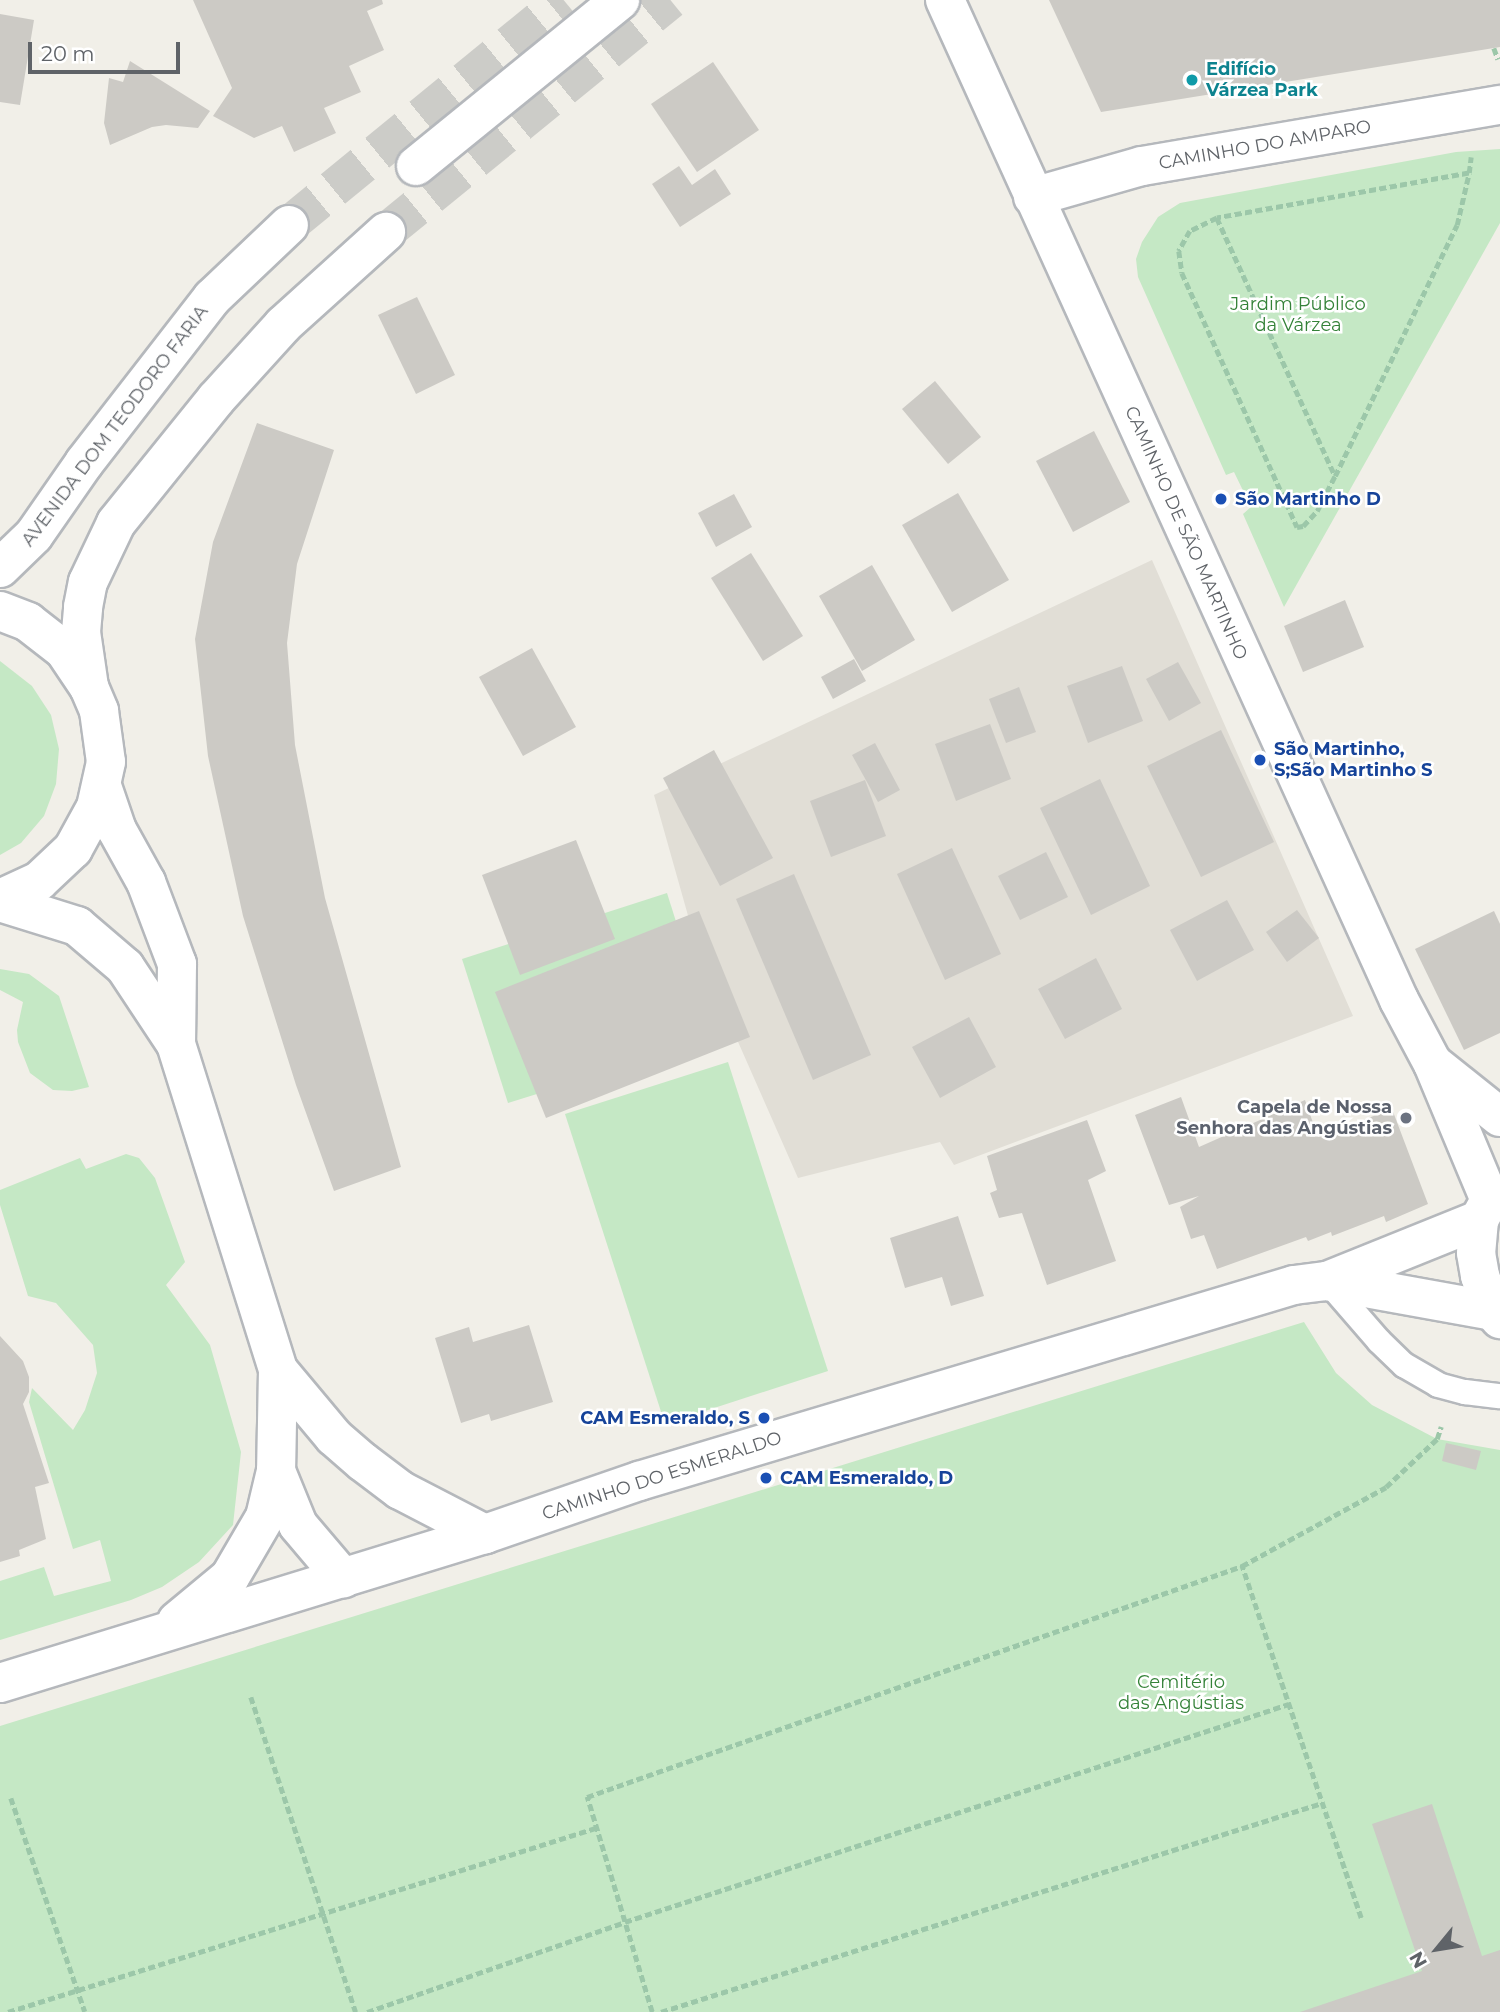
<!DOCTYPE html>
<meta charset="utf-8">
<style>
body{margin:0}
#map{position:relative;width:1500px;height:2012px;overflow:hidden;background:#f1efe8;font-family:Montserrat,sans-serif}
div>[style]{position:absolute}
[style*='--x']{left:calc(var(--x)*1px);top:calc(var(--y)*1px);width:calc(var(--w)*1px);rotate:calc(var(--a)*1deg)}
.education>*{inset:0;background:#e1ded6}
.green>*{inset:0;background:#c5e8c5}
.building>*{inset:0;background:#cccac5}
.secondary-tunnel>*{height:38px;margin-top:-19px;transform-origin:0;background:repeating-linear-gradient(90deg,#ccccc8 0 38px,transparent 0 57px)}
.path>*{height:4.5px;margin-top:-2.25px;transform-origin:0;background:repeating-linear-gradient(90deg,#9cc7a9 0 7px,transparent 0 10.5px)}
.roads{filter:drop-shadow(2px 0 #b5b8bc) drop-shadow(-2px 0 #b5b8bc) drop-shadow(0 2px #b5b8bc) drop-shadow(0 -2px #b5b8bc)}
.lane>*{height:24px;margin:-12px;padding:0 12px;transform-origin:12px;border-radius:12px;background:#fff}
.street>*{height:38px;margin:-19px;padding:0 19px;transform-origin:19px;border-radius:19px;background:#fff}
.secondary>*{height:38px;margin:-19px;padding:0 19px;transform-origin:19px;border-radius:19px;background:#fff}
.dots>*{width:19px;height:19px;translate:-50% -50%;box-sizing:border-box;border:4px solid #fff;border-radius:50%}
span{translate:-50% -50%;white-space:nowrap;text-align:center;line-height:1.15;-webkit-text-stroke:5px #fff;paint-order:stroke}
.culture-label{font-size:18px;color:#0d838f;font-weight:700}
.left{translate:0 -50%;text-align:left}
.street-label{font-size:18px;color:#5f6368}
.park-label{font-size:18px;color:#348238}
.transit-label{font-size:18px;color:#164399;font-weight:700}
.right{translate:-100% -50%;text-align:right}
.worship-label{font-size:18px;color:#5b616d;font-weight:700}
.north{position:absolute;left:1402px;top:1914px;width:70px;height:70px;-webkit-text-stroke:5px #fff;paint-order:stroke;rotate:240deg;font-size:19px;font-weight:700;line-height:28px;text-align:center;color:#5f6368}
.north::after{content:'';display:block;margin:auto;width:24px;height:32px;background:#5f6368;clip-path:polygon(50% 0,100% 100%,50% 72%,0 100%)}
.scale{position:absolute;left:28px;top:42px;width:152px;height:32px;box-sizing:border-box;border:4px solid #5f6368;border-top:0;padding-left:9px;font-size:21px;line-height:24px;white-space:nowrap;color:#5f6368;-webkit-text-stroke:5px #fff;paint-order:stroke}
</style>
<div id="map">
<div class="education">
<div style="clip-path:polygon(1152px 560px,1353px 1016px,954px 1165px,940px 1142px,798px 1178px,698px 951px,654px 795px)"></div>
</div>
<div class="green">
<div style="clip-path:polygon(1500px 149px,1500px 223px,1284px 607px,1243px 514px,1251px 507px,1234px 472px,1226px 475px,1138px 277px,1136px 259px,1142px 242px,1158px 217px,1180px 203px,1456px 152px)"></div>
<div style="clip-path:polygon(0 661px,32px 686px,51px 715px,59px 749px,56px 784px,44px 816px,21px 843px,0 855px)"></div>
<div style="clip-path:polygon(667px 893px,713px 1039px,508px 1103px,462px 959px)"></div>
<div style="clip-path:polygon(0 969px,29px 974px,59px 996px,89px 1087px,72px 1091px,53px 1090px,30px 1073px,18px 1042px,17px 1030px,23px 1002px,0 990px)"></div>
<div style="clip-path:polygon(728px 1062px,828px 1371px,665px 1424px,565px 1114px)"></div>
<div style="clip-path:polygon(126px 1154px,139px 1158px,155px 1178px,185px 1262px,166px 1285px,210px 1345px,241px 1452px,233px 1525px,199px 1562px,162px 1587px,131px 1600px,0 1640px,0 1581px,44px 1567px,54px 1596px,111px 1581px,100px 1540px,73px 1549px,29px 1402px,32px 1388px,73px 1430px,85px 1410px,97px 1373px,93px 1345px,56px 1303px,28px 1296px,0 1205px,0 1190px,80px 1158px,86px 1169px)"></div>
<div style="clip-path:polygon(1304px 1322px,1336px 1373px,1372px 1405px,1437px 1439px,1500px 1450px,1500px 2012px,0 2012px,0 1726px)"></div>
</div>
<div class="building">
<div style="clip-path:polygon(193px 0,382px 0,383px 4px,367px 11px,384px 50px,349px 66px,361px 92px,324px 108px,336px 133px,294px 152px,282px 126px,254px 138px,213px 116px,232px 88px)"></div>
<div style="clip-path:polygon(1049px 0,1500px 0,1500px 47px,1101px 112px)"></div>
<div style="clip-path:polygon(0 14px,34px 20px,20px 105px,0 102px)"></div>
<div style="clip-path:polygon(130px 61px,210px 111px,198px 128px,166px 125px,152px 127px,110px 145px,104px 123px,109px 78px,123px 82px)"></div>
<div style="clip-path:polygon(713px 62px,759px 130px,697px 172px,651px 104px)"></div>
<div style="clip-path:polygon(679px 166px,692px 185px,715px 169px,731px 194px,680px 227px,652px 184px)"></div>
<div style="clip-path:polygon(417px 297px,455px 375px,416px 394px,378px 315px)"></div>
<div style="clip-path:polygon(935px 381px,981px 437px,948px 464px,902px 409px)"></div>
<div style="clip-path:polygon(257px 423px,334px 450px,297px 564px,287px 643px,295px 745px,325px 898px,401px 1167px,334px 1191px,296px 1085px,243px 916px,208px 756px,195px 639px,213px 542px)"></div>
<div style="clip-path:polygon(1094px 431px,1130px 502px,1073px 532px,1036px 461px)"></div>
<div style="clip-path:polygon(958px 493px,1009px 580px,952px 612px,902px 525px)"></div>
<div style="clip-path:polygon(734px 494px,752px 527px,716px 547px,698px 513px)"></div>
<div style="clip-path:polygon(751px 553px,803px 636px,763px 661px,711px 578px)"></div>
<div style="clip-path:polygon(872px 565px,915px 640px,862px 671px,819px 596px)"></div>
<div style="clip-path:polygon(1345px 600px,1364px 647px,1303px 672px,1284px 626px)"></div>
<div style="clip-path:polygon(532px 648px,576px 727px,523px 756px,479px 677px)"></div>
<div style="clip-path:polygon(854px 659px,866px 681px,833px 699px,821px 677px)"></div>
<div style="clip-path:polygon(1178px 662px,1201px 703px,1169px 721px,1146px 679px)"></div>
<div style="clip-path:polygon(1122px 666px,1143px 721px,1088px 743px,1067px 686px)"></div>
<div style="clip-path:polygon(1019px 687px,1036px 732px,1006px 743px,989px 699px)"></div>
<div style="clip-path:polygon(990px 724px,1011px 779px,956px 801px,935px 744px)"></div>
<div style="clip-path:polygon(1221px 730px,1274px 842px,1201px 877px,1147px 766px)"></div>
<div style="clip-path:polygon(875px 743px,900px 790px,878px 802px,852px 755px)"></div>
<div style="clip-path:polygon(714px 750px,773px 858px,720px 886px,663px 778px)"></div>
<div style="clip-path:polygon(1100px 779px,1150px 886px,1091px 915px,1040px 808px)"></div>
<div style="clip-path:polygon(865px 780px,886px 836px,831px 857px,810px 801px)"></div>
<div style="clip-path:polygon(576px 840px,615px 939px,520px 975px,482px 875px)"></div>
<div style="clip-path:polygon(952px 848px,1001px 954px,945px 980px,897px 874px)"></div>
<div style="clip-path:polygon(1046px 852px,1068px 897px,1020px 920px,998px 876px)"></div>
<div style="clip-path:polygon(794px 874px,871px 1055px,813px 1080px,736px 899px)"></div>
<div style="clip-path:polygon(1227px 900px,1254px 950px,1197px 981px,1170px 930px)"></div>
<div style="clip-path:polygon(1297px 910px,1319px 938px,1287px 962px,1266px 932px)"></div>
<div style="clip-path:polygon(699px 911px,750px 1037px,546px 1118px,495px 992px)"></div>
<div style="clip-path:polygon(1494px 911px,1500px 924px,1500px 1033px,1464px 1050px,1415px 949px)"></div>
<div style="clip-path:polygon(1096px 958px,1122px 1009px,1065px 1039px,1038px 989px)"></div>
<div style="clip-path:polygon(969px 1017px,996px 1067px,940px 1098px,912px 1047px)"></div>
<div style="clip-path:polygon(1181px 1097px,1199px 1147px,1305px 1100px,1318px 1137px,1392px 1109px,1428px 1204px,1386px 1222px,1384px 1216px,1332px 1236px,1331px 1232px,1308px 1241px,1306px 1237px,1217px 1269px,1204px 1235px,1191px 1239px,1180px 1207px,1199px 1196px,1169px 1205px,1135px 1115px)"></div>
<div style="clip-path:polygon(1087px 1120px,1106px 1171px,1088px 1180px,1116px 1261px,1047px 1285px,1022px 1213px,999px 1218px,990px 1193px,997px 1190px,987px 1156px)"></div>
<div style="clip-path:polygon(958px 1216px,984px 1296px,951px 1306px,942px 1277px,905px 1288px,890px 1238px)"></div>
<div style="clip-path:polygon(529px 1325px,553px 1402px,491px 1421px,489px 1414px,461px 1423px,435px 1338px,469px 1327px,473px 1342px)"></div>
<div style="clip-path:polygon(0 1336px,23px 1361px,29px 1377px,29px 1392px,23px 1404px,49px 1483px,35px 1487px,46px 1539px,19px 1550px,20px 1556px,0 1562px)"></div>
<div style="clip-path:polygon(1446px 1443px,1481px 1451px,1476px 1470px,1442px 1461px)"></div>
<div style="clip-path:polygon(1432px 1804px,1482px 1956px,1500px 1950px,1500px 2012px,1300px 2012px,1422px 1971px,1372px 1824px)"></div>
</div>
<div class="secondary-tunnel">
<div style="--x:289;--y:225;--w:355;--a:-39.3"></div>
<div style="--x:386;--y:232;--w:367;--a:-39.2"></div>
</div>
<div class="path">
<div style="--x:1494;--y:48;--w:12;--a:70"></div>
<div style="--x:1469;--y:173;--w:256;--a:169.9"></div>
<div style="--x:1217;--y:218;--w:284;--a:65.4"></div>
<div style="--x:1335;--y:476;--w:279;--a:-64.1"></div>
<div style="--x:1457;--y:225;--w:53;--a:-77"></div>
<div style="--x:1469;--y:173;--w:16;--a:-83"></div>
<div style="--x:1217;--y:218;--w:30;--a:154"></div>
<div style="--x:1190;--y:231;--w:23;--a:119"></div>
<div style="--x:1179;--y:251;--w:22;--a:82"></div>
<div style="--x:1182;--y:273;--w:279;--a:65.6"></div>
<div style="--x:1297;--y:527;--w:6;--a:-9"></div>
<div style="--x:1303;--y:526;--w:21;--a:-47"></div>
<div style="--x:1317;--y:511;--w:39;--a:-63"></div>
<div style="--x:251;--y:1697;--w:332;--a:71.6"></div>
<div style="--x:11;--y:1798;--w:226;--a:70.9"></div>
<div style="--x:1361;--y:1918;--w:372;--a:-108.7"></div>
<div style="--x:1242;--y:1566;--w:164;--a:-28.7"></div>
<div style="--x:1386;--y:1487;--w:70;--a:-43.3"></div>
<div style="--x:1437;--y:1439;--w:13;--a:-72"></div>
<div style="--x:8;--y:2012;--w:616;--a:-17.38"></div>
<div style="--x:367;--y:2012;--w:273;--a:-19.2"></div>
<div style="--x:625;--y:1922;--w:699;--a:-18.18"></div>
<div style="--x:652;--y:2012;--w:225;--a:-106.8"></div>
<div style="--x:587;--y:1797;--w:695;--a:-19.43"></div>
<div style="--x:661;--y:2012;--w:693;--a:-17.55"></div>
</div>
<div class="roads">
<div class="lane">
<div style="--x:1327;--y:1281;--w:79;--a:49.1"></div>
<div style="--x:1379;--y:1341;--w:35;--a:44"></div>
<div style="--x:1404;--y:1365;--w:39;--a:30"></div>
<div style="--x:1438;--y:1385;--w:28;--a:15"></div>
<div style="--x:1465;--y:1392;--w:35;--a:7"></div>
</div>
<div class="street">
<div style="--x:416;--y:166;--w:263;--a:-39.1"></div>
</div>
<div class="secondary">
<div style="--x:945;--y:0;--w:1098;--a:65.58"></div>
<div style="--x:1399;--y:1000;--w:72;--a:62"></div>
<div style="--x:1433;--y:1064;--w:147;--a:67.3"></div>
<div style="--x:1033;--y:197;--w:113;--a:-15.9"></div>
<div style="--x:1142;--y:166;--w:363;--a:-9.7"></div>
<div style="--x:0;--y:568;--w:47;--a:-44.1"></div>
<div style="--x:34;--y:535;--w:88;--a:-55.2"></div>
<div style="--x:84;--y:463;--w:209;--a:-52.2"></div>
<div style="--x:212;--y:298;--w:106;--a:-43.5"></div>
<div style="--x:0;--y:611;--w:30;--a:21"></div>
<div style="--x:28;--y:622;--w:46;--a:37.9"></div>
<div style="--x:64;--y:650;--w:45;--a:56"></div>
<div style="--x:89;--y:687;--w:26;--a:67"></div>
<div style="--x:99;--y:711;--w:51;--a:82.2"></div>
<div style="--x:106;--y:762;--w:46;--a:102.5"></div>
<div style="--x:96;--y:807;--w:48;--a:118.7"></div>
<div style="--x:73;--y:849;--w:47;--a:136.7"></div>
<div style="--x:39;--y:881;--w:43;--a:155.2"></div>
<div style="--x:89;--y:687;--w:56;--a:-98.3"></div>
<div style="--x:81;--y:632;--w:25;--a:-85"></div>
<div style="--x:83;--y:607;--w:25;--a:-79"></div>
<div style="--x:88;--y:582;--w:65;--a:-64.6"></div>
<div style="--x:116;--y:523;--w:159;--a:-51.1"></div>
<div style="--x:216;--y:399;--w:100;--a:-47.8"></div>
<div style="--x:283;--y:325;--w:139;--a:-42.1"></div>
<div style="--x:102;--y:786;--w:46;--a:71.2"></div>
<div style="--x:117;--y:830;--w:60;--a:60.9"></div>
<div style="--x:146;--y:882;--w:88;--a:69.3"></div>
<div style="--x:177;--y:964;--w:80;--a:90.7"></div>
<div style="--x:0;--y:902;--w:81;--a:17.3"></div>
<div style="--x:77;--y:926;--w:63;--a:40.5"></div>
<div style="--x:125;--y:967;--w:92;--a:56.5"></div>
<div style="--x:176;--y:1044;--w:342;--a:72.6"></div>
<div style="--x:278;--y:1370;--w:101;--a:91.1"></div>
<div style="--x:276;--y:1471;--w:47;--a:103.4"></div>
<div style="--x:265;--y:1517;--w:69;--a:120.3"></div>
<div style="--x:230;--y:1577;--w:69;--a:140.3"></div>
<div style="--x:1435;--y:1065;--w:83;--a:38.7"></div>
<div style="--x:1490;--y:1200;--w:23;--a:119"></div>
<div style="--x:1479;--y:1220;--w:33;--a:95"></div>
<div style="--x:1476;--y:1253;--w:23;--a:80"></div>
<div style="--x:1480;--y:1276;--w:37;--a:70"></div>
<div style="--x:1493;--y:1311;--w:11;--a:49"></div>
<div style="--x:1327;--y:1281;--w:169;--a:10.2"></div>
<div style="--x:278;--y:1370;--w:87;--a:50.1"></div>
<div style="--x:334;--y:1437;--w:38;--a:41"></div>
<div style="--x:363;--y:1462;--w:46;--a:37.1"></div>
<div style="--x:400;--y:1490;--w:96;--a:27.4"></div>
<div style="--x:276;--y:1471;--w:58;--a:67.8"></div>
<div style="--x:298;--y:1525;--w:70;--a:49.7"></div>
<div style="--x:0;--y:1683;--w:507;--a:-17.08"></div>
<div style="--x:485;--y:1534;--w:163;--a:-19"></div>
<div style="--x:639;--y:1481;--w:684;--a:-16.66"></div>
<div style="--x:1294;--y:1285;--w:33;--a:-7"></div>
<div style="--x:1327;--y:1281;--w:164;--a:-21.9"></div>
</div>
</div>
<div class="dots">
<div style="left:1192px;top:80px;background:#0f9aa8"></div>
<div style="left:1221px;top:499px;background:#1a4fb4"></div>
<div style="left:1260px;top:760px;background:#1a4fb4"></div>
<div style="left:1406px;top:1118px;background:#6b7280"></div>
<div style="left:764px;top:1418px;background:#1a4fb4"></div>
<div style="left:766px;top:1478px;background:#1a4fb4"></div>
</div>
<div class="culture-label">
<span class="left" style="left:1206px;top:80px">Edifício<br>Várzea Park</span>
</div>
<div class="street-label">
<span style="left:1265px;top:145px;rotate:-10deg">CAMINHO DO AMPARO</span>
<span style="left:115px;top:426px;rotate:-53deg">AVENIDA DOM TEODORO FARIA</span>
<span style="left:1186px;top:533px;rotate:66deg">CAMINHO DE SÃO MARTINHO</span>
<span style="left:662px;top:1476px;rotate:-18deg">CAMINHO DO ESMERALDO</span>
</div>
<div class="park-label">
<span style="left:1298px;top:315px">Jardim Público<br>da Várzea</span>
<span style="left:1181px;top:1693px">Cemitério<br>das Angústias</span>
</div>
<div class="transit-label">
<span class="left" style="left:1235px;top:499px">São Martinho D</span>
<span class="left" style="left:1274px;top:760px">São Martinho,<br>S;São Martinho S</span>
<span class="right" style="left:750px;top:1418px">CAM Esmeraldo, S</span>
<span class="left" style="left:780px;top:1478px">CAM Esmeraldo, D</span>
</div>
<div class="worship-label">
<span class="right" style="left:1392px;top:1118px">Capela de Nossa<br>Senhora das Angústias</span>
</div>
<div class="north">N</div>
<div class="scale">20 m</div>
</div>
